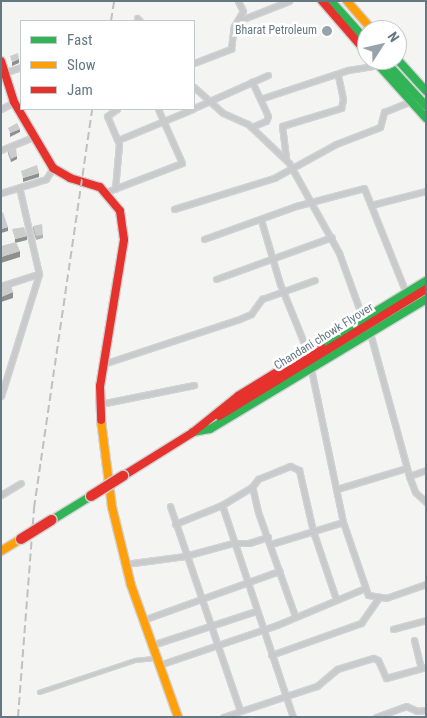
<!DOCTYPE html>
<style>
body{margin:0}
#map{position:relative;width:427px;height:718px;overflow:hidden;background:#f4f4f3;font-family:"Roboto Condensed",sans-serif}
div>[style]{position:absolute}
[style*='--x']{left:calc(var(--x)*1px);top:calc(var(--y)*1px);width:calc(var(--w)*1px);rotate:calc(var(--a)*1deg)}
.roads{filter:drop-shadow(1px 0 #d1d2d3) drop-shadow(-1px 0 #d1d2d3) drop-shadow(0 1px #d1d2d3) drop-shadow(0 -1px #d1d2d3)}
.lane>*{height:2.5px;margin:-1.25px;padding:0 1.25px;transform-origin:1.25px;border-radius:1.25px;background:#c9cacb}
.street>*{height:5px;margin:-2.5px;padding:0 2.5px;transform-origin:2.5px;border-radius:2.5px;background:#c9cacb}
.fast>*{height:8px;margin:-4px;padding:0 4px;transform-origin:4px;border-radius:4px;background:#30b455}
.slow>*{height:8px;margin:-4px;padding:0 4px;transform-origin:4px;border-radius:4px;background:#ff9f0a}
.jam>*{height:8px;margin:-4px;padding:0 4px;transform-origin:4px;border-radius:4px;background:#e5322d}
.rail>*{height:2px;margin-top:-1px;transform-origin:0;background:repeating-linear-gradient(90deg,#bec0c1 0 8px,transparent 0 12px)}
.bridges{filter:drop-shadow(1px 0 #d1d2d2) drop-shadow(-1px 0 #d1d2d2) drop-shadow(0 1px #d1d2d2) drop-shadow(0 -1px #d1d2d2)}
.jam-bridge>*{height:10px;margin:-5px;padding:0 5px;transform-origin:5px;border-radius:5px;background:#e5322d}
.wall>*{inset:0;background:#afb0b0}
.shaded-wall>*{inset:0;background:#8e9090}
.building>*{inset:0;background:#cbcdcd}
.dots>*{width:14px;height:14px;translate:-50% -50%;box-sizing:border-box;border:2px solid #fff;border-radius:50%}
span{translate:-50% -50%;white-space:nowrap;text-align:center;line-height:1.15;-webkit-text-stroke:5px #fff;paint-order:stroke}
.poi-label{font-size:12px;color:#657882}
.right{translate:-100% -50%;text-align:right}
.street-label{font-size:12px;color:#657882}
.frame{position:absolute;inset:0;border:2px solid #657882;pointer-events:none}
.legend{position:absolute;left:20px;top:20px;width:175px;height:90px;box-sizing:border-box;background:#fff;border:1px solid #c1c9cd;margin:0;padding:6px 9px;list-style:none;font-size:15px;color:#657882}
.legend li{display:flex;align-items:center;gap:10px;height:25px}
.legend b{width:25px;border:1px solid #c1c9cd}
.north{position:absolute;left:357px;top:20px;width:50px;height:50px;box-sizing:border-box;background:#fff;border:1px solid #c1c9cd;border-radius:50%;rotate:55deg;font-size:14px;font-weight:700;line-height:20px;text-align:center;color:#657882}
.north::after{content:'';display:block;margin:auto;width:18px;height:22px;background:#97a3aa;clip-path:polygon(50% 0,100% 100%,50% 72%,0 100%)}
</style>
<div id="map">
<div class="roads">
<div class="lane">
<div style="--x:39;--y:692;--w:101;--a:-18.4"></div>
<div style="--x:135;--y:660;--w:19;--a:-6"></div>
</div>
<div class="street">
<div style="--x:137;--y:18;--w:4;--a:45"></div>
<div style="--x:238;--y:21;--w:55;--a:-21.4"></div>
<div style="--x:194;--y:63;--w:40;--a:-21"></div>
<div style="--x:231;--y:49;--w:23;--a:-83"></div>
<div style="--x:234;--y:26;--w:17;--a:-59"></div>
<div style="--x:243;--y:11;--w:11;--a:-117"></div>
<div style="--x:3;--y:73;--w:19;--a:-18"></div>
<div style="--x:194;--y:87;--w:39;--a:42"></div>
<div style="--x:223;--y:113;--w:27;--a:24"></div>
<div style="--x:248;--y:124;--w:57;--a:43.6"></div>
<div style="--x:289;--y:163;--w:103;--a:60.9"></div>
<div style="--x:339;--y:253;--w:70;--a:70"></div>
<div style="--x:260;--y:99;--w:93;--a:-18.2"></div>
<div style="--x:348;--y:70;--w:31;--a:-9"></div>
<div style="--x:194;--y:108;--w:81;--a:-24"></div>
<div style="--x:1;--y:109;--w:15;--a:-28"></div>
<div style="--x:251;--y:127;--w:16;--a:-22"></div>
<div style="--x:266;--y:121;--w:5;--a:-68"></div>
<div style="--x:268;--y:116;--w:38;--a:-115"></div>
<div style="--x:118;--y:140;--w:81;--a:-22.5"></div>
<div style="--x:1;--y:150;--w:35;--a:-22"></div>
<div style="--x:286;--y:158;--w:32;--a:-97"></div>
<div style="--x:282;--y:126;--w:62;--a:-17"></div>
<div style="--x:341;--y:108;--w:9;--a:-77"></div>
<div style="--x:343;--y:99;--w:25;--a:-102"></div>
<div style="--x:115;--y:189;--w:45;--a:-84.9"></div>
<div style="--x:119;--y:144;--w:30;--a:-113"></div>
<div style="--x:107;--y:116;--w:12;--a:-35"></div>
<div style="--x:106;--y:192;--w:81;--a:-20.9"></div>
<div style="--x:182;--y:163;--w:59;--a:-114"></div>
<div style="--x:1;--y:193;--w:47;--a:-17.3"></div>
<div style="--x:46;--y:179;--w:13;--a:-58"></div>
<div style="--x:371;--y:205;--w:57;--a:-14.3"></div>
<div style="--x:174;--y:209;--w:105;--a:-17.2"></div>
<div style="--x:274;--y:178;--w:71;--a:-28.7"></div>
<div style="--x:336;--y:144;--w:47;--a:-21.1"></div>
<div style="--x:380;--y:127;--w:16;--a:-75"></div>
<div style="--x:384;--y:112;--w:29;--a:-22"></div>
<div style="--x:261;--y:220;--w:67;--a:73.5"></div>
<div style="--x:280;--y:284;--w:74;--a:67.9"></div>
<div style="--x:204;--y:239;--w:98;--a:-19.7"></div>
<div style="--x:296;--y:206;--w:70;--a:-14.8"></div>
<div style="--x:364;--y:188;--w:113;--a:68.2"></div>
<div style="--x:216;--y:279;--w:123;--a:-19.9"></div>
<div style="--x:1;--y:286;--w:40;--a:-18"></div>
<div style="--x:370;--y:333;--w:148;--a:74.7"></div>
<div style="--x:409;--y:476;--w:17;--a:69"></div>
<div style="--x:415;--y:492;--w:15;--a:42"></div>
<div style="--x:103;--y:364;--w:141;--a:-18.2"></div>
<div style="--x:237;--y:320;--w:15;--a:-23"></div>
<div style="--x:251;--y:314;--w:19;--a:-54"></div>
<div style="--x:262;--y:299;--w:56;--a:-19.7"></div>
<div style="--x:311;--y:369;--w:156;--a:78.2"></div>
<div style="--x:343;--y:522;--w:77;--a:71.1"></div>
<div style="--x:368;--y:595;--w:18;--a:9"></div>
<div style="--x:386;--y:598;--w:42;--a:-19.3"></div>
<div style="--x:1;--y:396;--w:128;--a:-72.7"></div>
<div style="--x:39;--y:274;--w:89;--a:-102.9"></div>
<div style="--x:100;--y:404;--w:96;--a:-11.4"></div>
<div style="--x:409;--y:476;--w:18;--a:-19"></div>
<div style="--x:337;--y:489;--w:72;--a:-16.9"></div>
<div style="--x:1;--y:495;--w:23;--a:-31"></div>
<div style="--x:222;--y:505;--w:224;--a:71.5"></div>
<div style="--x:170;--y:506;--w:216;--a:71.1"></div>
<div style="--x:175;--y:524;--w:51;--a:-22"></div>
<div style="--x:222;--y:505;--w:35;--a:-31"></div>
<div style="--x:271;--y:544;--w:75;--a:-17"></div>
<div style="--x:125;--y:564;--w:61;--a:-7.6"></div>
<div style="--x:185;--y:556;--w:50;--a:-15.2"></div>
<div style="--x:233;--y:543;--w:16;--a:0"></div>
<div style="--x:249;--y:543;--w:20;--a:-18"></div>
<div style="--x:295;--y:616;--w:110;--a:-109.6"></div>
<div style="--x:258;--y:512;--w:26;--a:-103"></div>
<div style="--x:252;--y:487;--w:10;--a:-53"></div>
<div style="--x:258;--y:479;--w:35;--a:-22"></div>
<div style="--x:290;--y:466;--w:10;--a:24"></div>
<div style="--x:299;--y:470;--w:63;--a:77.1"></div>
<div style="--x:313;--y:531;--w:72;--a:71.3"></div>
<div style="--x:143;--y:620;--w:145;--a:-19.8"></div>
<div style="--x:393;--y:629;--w:34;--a:-15"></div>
<div style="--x:414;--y:640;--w:29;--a:76"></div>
<div style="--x:152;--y:645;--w:109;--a:-18.1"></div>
<div style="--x:271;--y:655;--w:96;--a:-19.6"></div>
<div style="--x:361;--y:623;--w:29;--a:-55"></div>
<div style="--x:159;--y:665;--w:125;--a:-18.7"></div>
<div style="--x:277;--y:625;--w:95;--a:-22.8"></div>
<div style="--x:223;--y:717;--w:99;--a:-18.3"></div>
<div style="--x:317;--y:686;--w:26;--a:-40"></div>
<div style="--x:337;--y:669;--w:38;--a:-17"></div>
<div style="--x:373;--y:658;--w:5;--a:22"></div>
<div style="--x:378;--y:660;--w:20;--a:66"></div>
<div style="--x:386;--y:678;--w:41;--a:-15.4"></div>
<div style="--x:376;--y:717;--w:32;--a:-20"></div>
<div style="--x:406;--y:706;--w:12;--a:24"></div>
<div style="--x:417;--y:711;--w:9;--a:-6"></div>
</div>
<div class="fast">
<div style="--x:331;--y:1;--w:54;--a:48"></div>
<div style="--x:397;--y:59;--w:43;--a:47.8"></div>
<div style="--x:374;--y:60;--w:78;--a:48.1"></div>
<div style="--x:384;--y:60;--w:62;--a:47.6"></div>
<div style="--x:321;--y:345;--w:123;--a:-31.4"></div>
<div style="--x:193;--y:432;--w:17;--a:-10"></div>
<div style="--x:210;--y:429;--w:252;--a:-31"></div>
<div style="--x:52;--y:520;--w:46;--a:-31.6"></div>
</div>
<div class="slow">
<div style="--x:347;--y:1;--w:38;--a:49"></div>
<div style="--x:101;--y:420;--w:88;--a:82.8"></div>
<div style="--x:112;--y:507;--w:80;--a:76.3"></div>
<div style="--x:131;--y:585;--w:140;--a:70.4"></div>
<div style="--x:1;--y:551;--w:23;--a:-31"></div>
</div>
<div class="jam">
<div style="--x:322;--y:1;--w:69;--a:49.1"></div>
<div style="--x:1;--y:61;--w:43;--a:72.4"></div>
<div style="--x:14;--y:102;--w:77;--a:59.4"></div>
<div style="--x:53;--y:168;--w:20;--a:30"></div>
<div style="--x:70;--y:178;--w:31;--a:17"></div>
<div style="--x:100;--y:187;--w:31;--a:50"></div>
<div style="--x:120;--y:211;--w:29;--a:82"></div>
<div style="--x:124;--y:240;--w:148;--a:99.3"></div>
<div style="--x:100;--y:386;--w:34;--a:88"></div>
<div style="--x:219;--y:416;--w:243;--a:-31.5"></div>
<div style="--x:123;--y:476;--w:81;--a:-31.9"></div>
<div style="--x:192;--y:433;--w:59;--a:-38.8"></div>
<div style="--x:238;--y:396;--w:97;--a:-31.6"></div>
</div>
</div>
<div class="rail">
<div style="--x:111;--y:21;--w:20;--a:-81"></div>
<div style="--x:18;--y:717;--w:210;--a:-85.6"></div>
<div style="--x:34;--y:508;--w:403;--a:-81.7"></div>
</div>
<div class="bridges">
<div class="jam-bridge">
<div style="--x:91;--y:496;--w:38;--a:-32"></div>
<div style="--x:21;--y:539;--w:36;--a:-32"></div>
</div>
</div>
<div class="wall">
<div style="clip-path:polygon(8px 151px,17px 159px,11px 162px,8px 154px)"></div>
<div style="clip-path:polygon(33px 226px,43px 235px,43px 238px,36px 240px,33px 229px)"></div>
</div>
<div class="shaded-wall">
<div style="clip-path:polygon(19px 59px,19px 63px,12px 66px,12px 62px)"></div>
<div style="clip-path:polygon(20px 129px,20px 132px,10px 137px,10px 133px)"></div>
<div style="clip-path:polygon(17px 156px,17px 159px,11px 162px,11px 159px)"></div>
<div style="clip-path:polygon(39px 173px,39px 177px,23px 182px,23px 178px)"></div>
<div style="clip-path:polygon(8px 227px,8px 231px,1px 233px,1px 229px)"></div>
<div style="clip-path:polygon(27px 236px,27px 240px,15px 243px,15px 239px)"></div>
<div style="clip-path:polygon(20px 251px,20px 257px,1px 263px,1px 257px)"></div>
<div style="clip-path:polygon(13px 292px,13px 298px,1px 302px,1px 297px)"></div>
</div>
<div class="building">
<div style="clip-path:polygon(18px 53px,19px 59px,12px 62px,10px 56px)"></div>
<div style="clip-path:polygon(17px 123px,20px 129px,10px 133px,8px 128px)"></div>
<div style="clip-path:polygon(16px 148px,17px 156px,11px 159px,8px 151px)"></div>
<div style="clip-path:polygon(37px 165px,39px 173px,23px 178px,21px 171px)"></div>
<div style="clip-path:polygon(3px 212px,8px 227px,1px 229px,1px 213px)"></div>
<div style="clip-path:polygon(42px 224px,43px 235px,36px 236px,33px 226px)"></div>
<div style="clip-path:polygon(24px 227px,27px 236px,15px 239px,12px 229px)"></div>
<div style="clip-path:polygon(16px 242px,20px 251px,1px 257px,1px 246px)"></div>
<div style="clip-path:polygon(10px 282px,13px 292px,1px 297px,1px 284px)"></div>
</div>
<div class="dots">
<div style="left:327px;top:31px;background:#97a3aa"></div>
</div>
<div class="poi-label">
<span class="right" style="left:317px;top:31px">Bharat Petroleum</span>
</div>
<div class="street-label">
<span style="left:324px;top:337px;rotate:-32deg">Chandani chowk Flyover</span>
</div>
<div class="frame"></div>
<ul class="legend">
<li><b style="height:6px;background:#30b455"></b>Fast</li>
<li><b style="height:6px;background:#ff9f0a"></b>Slow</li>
<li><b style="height:6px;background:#e5322d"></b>Jam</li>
</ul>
<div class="north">N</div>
</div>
